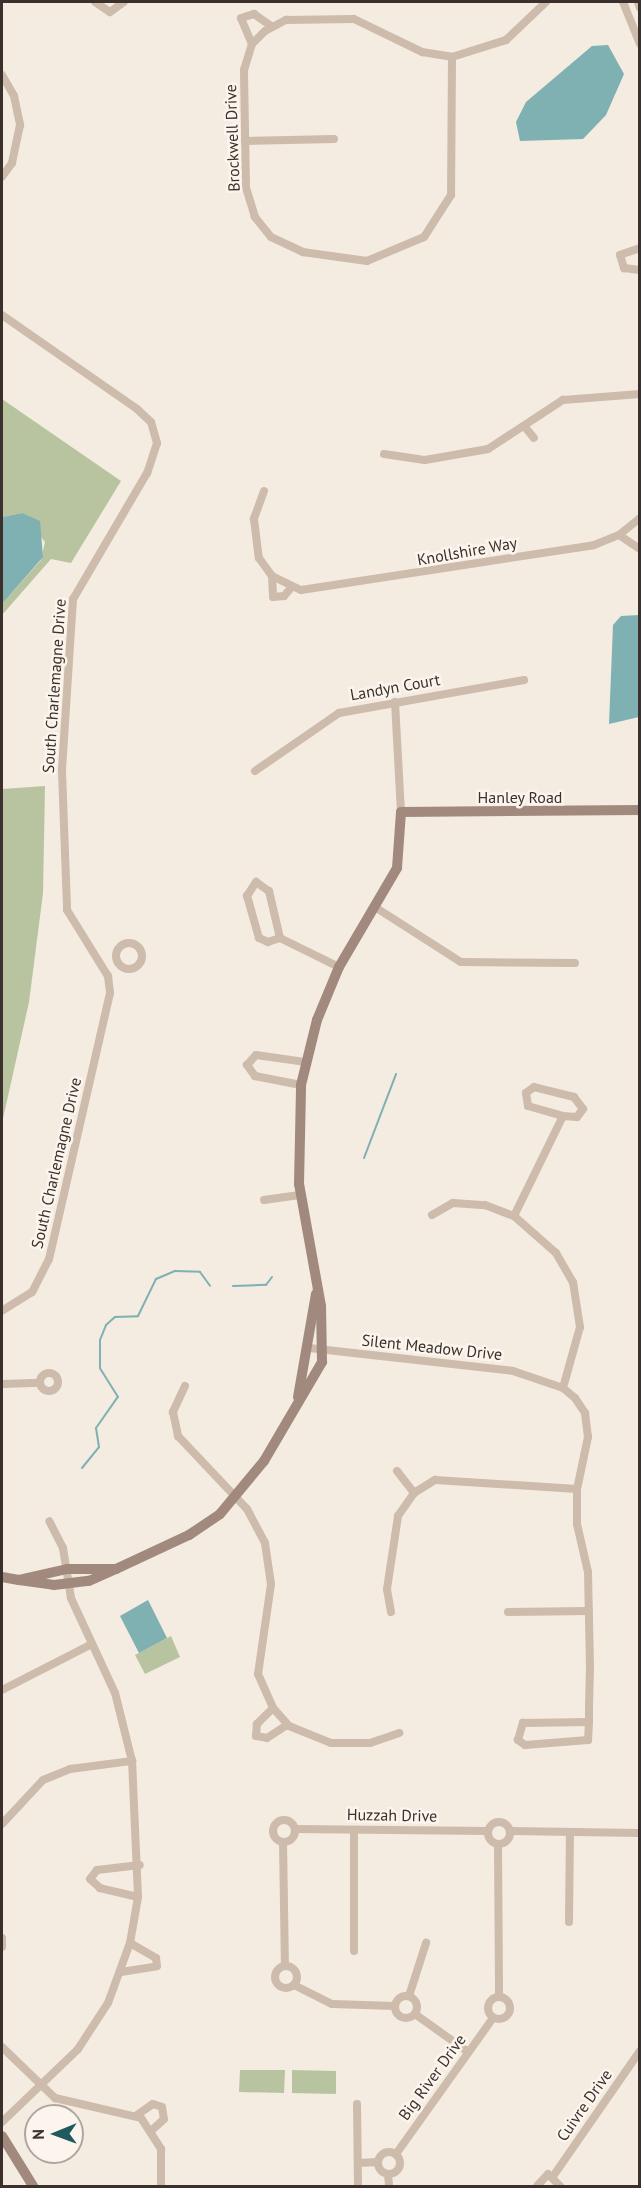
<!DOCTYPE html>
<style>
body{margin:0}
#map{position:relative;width:641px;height:2188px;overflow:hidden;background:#f4ebe1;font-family:"PT Sans",sans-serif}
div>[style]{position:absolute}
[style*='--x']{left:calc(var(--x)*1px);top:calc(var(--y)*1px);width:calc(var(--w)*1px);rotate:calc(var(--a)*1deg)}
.green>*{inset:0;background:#b8c4a0}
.water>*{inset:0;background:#7fb0b2}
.stream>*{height:2px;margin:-1px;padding:0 1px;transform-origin:1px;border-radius:1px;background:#7fb0b2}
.street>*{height:8px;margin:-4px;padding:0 4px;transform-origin:4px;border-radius:4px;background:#cdbbac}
.street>.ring{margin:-4px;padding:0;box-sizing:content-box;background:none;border:8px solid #cdbbac;border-radius:50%}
.secondary>*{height:10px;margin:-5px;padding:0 5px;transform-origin:5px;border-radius:5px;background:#a18a7d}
span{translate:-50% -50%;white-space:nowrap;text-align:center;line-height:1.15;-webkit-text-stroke:5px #fbf5ee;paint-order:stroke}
.street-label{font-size:16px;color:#3b302b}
.frame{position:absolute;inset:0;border:3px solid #3b302b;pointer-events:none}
.north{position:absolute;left:24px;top:2104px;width:60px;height:60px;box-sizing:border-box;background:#fbf5ee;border:2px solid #aea6a0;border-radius:50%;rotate:269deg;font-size:16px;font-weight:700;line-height:24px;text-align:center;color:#3b302b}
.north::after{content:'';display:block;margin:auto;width:21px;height:27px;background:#1f5a5e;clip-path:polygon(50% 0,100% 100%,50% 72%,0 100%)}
</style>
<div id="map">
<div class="green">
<div style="clip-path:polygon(2px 399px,121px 481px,71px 563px,51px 559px,2px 615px,2px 604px,41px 560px,45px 542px,22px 513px,2px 517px)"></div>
<div style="clip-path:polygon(45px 786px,43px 893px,29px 1002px,2px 1123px,2px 789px)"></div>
<div style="clip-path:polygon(171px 1636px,180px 1657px,145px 1674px,135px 1655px)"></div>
<div style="clip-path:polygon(240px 2070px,285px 2070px,284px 2093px,239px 2092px)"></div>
<div style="clip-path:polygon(292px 2070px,336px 2071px,336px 2094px,292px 2093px)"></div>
</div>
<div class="water">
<div style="clip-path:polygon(608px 45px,624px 74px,606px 115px,583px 139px,520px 141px,516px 122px,526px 102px,592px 46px)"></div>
<div style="clip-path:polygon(22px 513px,40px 521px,43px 557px,2px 604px,2px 517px)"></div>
<div style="clip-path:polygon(639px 615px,639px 717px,609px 724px,613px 625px,621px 616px)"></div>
<div style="clip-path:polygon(148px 1600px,167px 1638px,139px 1653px,120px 1616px)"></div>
</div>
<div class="stream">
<div style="--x:364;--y:1158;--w:90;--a:-69.1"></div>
<div style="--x:233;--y:1286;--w:33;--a:-2"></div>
<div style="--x:266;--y:1285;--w:10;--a:-53"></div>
<div style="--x:82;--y:1468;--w:27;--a:-51"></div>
<div style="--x:99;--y:1447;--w:19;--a:-99"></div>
<div style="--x:96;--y:1428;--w:38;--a:-55"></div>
<div style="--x:118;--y:1397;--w:34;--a:-122"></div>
<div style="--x:100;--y:1368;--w:28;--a:-90"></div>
<div style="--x:100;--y:1340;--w:16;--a:-68"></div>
<div style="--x:106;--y:1325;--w:12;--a:-42"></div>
<div style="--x:115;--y:1317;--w:23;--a:-2"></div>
<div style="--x:138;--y:1316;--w:41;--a:-64.1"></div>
<div style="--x:156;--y:1279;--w:21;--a:-23"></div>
<div style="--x:175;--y:1271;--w:25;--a:2"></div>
<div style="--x:200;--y:1272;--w:17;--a:54"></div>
</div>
<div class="street">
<div style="--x:95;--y:2;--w:18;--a:34"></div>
<div style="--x:110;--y:12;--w:17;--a:-36"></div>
<div style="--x:623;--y:2;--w:45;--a:68"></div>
<div style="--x:638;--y:2;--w:6;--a:72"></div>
<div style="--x:252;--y:44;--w:28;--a:-113"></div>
<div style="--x:241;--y:18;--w:14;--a:-17"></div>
<div style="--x:254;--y:14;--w:21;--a:35"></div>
<div style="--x:452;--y:57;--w:138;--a:90.4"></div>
<div style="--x:451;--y:195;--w:50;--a:122.7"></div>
<div style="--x:424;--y:237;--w:62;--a:157.2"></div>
<div style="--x:367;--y:261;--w:65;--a:-172"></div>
<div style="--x:303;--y:252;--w:35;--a:-155"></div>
<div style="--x:271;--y:237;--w:26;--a:-129"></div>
<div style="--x:255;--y:217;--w:31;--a:-107"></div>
<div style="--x:246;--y:187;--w:117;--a:-91"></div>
<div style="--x:244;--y:70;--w:27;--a:-73"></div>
<div style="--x:252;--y:44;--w:18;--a:-45"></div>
<div style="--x:265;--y:31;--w:24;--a:-28"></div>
<div style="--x:286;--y:20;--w:68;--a:-0.8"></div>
<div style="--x:354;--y:19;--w:76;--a:25.9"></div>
<div style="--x:422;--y:52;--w:30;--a:9"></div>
<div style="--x:452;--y:57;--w:57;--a:-17.5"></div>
<div style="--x:506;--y:40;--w:55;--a:-43.5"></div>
<div style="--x:2;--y:75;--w:24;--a:60"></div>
<div style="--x:14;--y:96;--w:30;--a:78"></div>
<div style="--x:20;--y:125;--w:39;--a:102"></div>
<div style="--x:12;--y:163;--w:17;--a:126"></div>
<div style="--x:245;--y:141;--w:89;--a:-1.3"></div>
<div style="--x:640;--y:248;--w:21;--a:161"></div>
<div style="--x:620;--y:255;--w:14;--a:73"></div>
<div style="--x:624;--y:268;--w:16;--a:7"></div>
<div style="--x:2;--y:315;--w:165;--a:34.8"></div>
<div style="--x:137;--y:409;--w:19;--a:43"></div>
<div style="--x:151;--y:422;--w:22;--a:74"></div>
<div style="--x:157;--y:443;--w:32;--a:108"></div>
<div style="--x:147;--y:473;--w:146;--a:120.4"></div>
<div style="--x:73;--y:599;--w:172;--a:93.7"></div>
<div style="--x:62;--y:771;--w:139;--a:87.9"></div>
<div style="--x:67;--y:910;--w:78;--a:58.2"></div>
<div style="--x:108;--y:976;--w:17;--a:83"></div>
<div style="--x:110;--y:993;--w:273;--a:102.9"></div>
<div style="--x:49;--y:1259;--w:37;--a:117"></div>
<div style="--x:32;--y:1292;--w:36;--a:148"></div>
<div style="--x:525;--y:427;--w:14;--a:51"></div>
<div style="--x:384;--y:454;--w:41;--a:8.3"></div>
<div style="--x:425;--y:460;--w:64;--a:-9.9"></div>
<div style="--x:488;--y:449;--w:90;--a:-33.2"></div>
<div style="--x:563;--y:400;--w:77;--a:-4.5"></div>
<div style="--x:264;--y:491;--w:30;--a:110"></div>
<div style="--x:254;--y:519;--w:39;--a:83"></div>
<div style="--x:259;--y:558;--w:22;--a:54"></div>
<div style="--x:272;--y:576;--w:32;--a:26"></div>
<div style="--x:301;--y:590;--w:296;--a:-8.7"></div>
<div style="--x:594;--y:545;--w:27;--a:-22"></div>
<div style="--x:619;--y:535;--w:27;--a:-39"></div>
<div style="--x:619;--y:535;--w:25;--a:34"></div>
<div style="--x:272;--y:576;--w:21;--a:87"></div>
<div style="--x:273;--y:597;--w:11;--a:-5"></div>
<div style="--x:284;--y:596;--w:11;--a:-49"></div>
<div style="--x:395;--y:702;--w:110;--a:86.9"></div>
<div style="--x:255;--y:771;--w:102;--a:-34.6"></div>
<div style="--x:339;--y:713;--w:188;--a:-10.1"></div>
<div style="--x:378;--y:909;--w:98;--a:32.6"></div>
<div style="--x:461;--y:962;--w:114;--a:0.5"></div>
<div style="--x:280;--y:938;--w:13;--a:162"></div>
<div style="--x:268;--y:942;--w:10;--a:-156"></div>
<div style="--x:259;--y:938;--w:44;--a:-105.9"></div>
<div style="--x:247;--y:896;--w:17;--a:-57"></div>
<div style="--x:256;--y:882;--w:16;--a:35"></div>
<div style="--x:269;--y:891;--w:48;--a:76.8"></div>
<div style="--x:280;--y:938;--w:66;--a:26.2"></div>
<div class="ring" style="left:116px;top:943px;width:18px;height:18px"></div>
<div style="--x:301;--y:1085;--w:47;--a:-168.9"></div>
<div style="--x:255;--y:1076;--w:14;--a:-126"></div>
<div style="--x:247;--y:1065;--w:13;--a:-48"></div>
<div style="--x:256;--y:1055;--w:49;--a:8.1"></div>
<div style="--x:264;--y:1200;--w:36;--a:-8"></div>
<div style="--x:432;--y:1215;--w:24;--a:-30"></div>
<div style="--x:453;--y:1203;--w:32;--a:4"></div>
<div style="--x:485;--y:1205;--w:31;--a:21"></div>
<div style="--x:514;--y:1216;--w:56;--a:41.4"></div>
<div style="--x:556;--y:1253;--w:34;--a:60"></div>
<div style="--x:573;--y:1282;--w:46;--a:81.2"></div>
<div style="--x:580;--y:1327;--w:63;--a:105.6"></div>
<div style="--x:514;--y:1216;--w:111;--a:-63.9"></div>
<div style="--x:563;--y:1116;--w:14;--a:4"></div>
<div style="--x:577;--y:1117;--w:10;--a:-53"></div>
<div style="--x:583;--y:1109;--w:15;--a:-127"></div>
<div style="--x:574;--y:1097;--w:41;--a:-166"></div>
<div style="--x:534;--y:1087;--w:10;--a:143"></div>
<div style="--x:526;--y:1093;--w:13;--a:81"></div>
<div style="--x:528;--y:1106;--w:36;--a:16"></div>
<div style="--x:309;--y:1348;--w:205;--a:6.4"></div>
<div style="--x:513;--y:1371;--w:53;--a:18.8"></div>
<div style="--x:563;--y:1388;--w:16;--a:40"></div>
<div style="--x:575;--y:1398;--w:18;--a:56"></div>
<div style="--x:585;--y:1413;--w:24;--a:83"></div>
<div style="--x:588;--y:1437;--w:53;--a:101.9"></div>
<div style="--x:577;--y:1489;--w:35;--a:90"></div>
<div style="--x:577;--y:1524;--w:49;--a:77.1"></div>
<div style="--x:588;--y:1572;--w:94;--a:88.8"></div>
<div style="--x:590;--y:1666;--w:41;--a:91.4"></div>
<div style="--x:589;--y:1707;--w:15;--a:90"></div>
<div style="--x:589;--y:1722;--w:18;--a:93"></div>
<div style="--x:588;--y:1740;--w:63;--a:175.5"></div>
<div style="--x:525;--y:1745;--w:9;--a:-144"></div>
<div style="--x:518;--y:1740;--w:18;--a:-74"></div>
<div style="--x:523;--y:1723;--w:66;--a:-0.9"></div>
<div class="ring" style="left:40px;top:1373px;width:10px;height:10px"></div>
<div style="--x:2;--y:1384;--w:38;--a:-2"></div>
<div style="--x:185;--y:1386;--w:29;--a:115"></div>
<div style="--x:173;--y:1412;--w:25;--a:78"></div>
<div style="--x:178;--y:1436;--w:100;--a:46.6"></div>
<div style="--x:247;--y:1509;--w:38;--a:62"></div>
<div style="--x:265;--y:1543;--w:41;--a:81.7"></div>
<div style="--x:271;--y:1584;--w:91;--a:98.2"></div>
<div style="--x:258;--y:1674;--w:37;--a:66"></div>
<div style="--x:273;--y:1708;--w:24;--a:48"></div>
<div style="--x:289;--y:1726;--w:45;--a:22"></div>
<div style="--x:331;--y:1743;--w:39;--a:0"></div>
<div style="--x:370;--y:1743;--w:31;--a:-19"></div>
<div style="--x:397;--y:1471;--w:28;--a:52"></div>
<div style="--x:391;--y:1612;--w:23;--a:-100"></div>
<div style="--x:387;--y:1589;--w:74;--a:-81.4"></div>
<div style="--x:398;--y:1516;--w:28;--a:-55"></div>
<div style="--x:414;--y:1493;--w:25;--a:-32"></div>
<div style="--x:435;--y:1480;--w:142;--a:3.6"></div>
<div style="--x:508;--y:1612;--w:81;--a:-0.7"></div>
<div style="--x:2;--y:1690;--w:101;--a:-27.1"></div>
<div style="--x:273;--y:1708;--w:23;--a:135"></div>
<div style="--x:257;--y:1724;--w:12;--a:95"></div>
<div style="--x:256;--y:1736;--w:11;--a:10"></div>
<div style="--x:267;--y:1738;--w:24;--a:-33"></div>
<div class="ring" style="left:273px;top:1820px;width:14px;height:14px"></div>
<div class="ring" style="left:488px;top:1822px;width:14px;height:14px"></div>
<div style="--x:2;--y:1824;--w:60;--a:-47"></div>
<div style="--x:43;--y:1780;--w:29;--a:-22"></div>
<div style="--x:70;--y:1769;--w:63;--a:-7.4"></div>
<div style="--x:295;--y:1829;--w:193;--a:0.6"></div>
<div style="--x:510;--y:1831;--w:130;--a:0.9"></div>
<div style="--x:283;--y:1842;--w:124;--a:89.1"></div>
<div style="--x:498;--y:1844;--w:153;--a:89.6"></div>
<div style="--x:138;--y:1897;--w:39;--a:-167"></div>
<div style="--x:100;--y:1888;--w:13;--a:-138"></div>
<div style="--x:90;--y:1879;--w:11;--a:-52"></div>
<div style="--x:97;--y:1870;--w:43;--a:-6.6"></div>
<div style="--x:569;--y:1922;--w:90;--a:-89.4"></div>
<div style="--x:2;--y:1938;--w:9;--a:90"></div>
<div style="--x:354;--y:1951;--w:121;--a:-90"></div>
<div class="ring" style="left:275px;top:1966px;width:14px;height:14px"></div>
<div style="--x:121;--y:1972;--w:36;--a:-9"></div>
<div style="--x:157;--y:1966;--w:8;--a:-97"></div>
<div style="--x:156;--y:1958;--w:30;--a:-150"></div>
<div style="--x:294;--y:1985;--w:42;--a:26.6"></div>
<div style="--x:332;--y:2004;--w:63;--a:1.8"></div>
<div class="ring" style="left:395px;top:1996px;width:14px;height:14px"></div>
<div style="--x:409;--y:1996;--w:56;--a:-72.2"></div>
<div class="ring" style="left:488px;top:1997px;width:14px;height:14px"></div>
<div style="--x:415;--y:2014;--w:65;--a:35.6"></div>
<div style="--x:2;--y:2047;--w:74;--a:43.9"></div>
<div style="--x:55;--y:2098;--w:88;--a:13.1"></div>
<div style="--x:141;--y:2118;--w:37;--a:57"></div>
<div style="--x:161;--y:2149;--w:37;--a:90"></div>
<div style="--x:357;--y:2104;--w:82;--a:89.3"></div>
<div style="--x:137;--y:2115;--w:19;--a:-35"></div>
<div style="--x:153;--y:2104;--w:9;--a:18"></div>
<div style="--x:162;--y:2107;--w:12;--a:81"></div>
<div style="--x:164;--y:2119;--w:16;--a:137"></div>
<div style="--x:2;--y:2122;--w:105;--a:-43.8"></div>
<div style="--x:78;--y:2049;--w:55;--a:-56.9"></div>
<div style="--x:108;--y:2003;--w:64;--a:-69.9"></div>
<div style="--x:130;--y:1943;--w:47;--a:-80.1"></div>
<div style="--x:138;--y:1897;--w:136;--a:-92.5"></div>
<div style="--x:132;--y:1761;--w:70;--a:-104"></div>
<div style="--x:115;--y:1693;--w:105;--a:-114.9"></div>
<div style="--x:71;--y:1598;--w:51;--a:-99.1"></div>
<div style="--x:63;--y:1548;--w:30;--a:-117"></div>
<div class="ring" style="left:378px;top:2152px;width:14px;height:14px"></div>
<div style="--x:396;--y:2154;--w:167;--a:-54.5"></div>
<div style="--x:358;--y:2163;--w:20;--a:-3"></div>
<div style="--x:388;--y:2174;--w:12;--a:85"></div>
<div style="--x:554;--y:2175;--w:151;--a:-55.3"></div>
<div style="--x:537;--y:2186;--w:16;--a:-47"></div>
<div style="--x:548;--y:2174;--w:17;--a:45"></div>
</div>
<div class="secondary">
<div style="--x:298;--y:1397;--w:105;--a:-80.1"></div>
<div style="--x:116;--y:1569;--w:49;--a:180"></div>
<div style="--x:67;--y:1569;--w:49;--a:167.1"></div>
<div style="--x:19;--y:1580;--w:35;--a:8"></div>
<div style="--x:54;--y:1585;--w:35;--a:-7"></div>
<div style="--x:89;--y:1581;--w:30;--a:-24"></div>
<div style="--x:116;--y:1569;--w:81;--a:-25"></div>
<div style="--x:189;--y:1535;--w:37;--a:-34"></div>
<div style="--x:220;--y:1514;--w:69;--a:-50.3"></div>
<div style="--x:264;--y:1461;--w:115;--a:-59.6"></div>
<div style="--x:322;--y:1362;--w:56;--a:-91"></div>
<div style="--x:321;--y:1306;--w:124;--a:-100.2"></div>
<div style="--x:299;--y:1184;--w:99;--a:-88.8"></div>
<div style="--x:301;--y:1085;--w:67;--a:-76.2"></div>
<div style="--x:317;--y:1020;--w:57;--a:-67.5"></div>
<div style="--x:339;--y:967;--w:115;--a:-59.6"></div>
<div style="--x:397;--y:868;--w:56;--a:-85.9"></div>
<div style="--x:401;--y:812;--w:239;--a:-0.5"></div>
<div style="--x:2;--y:1577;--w:17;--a:10"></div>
<div style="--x:2;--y:2136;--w:59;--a:58.2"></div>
</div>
<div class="street-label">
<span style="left:232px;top:138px;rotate:-92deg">Brockwell Drive</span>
<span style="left:467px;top:551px;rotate:-10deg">Knollshire Way</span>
<span style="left:54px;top:686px;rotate:-86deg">South Charlemagne Drive</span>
<span style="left:395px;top:687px;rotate:-10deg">Landyn Court</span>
<span style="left:520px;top:797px">Hanley Road</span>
<span style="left:56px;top:1163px;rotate:-77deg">South Charlemagne Drive</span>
<span style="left:432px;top:1347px;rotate:6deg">Silent Meadow Drive</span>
<span style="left:392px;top:1815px;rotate:1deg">Huzzah Drive</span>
<span style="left:432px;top:2077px;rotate:-54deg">Big River Drive</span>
<span style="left:584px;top:2105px;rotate:-55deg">Cuivre Drive</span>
</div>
<div class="frame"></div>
<div class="north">N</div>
</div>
